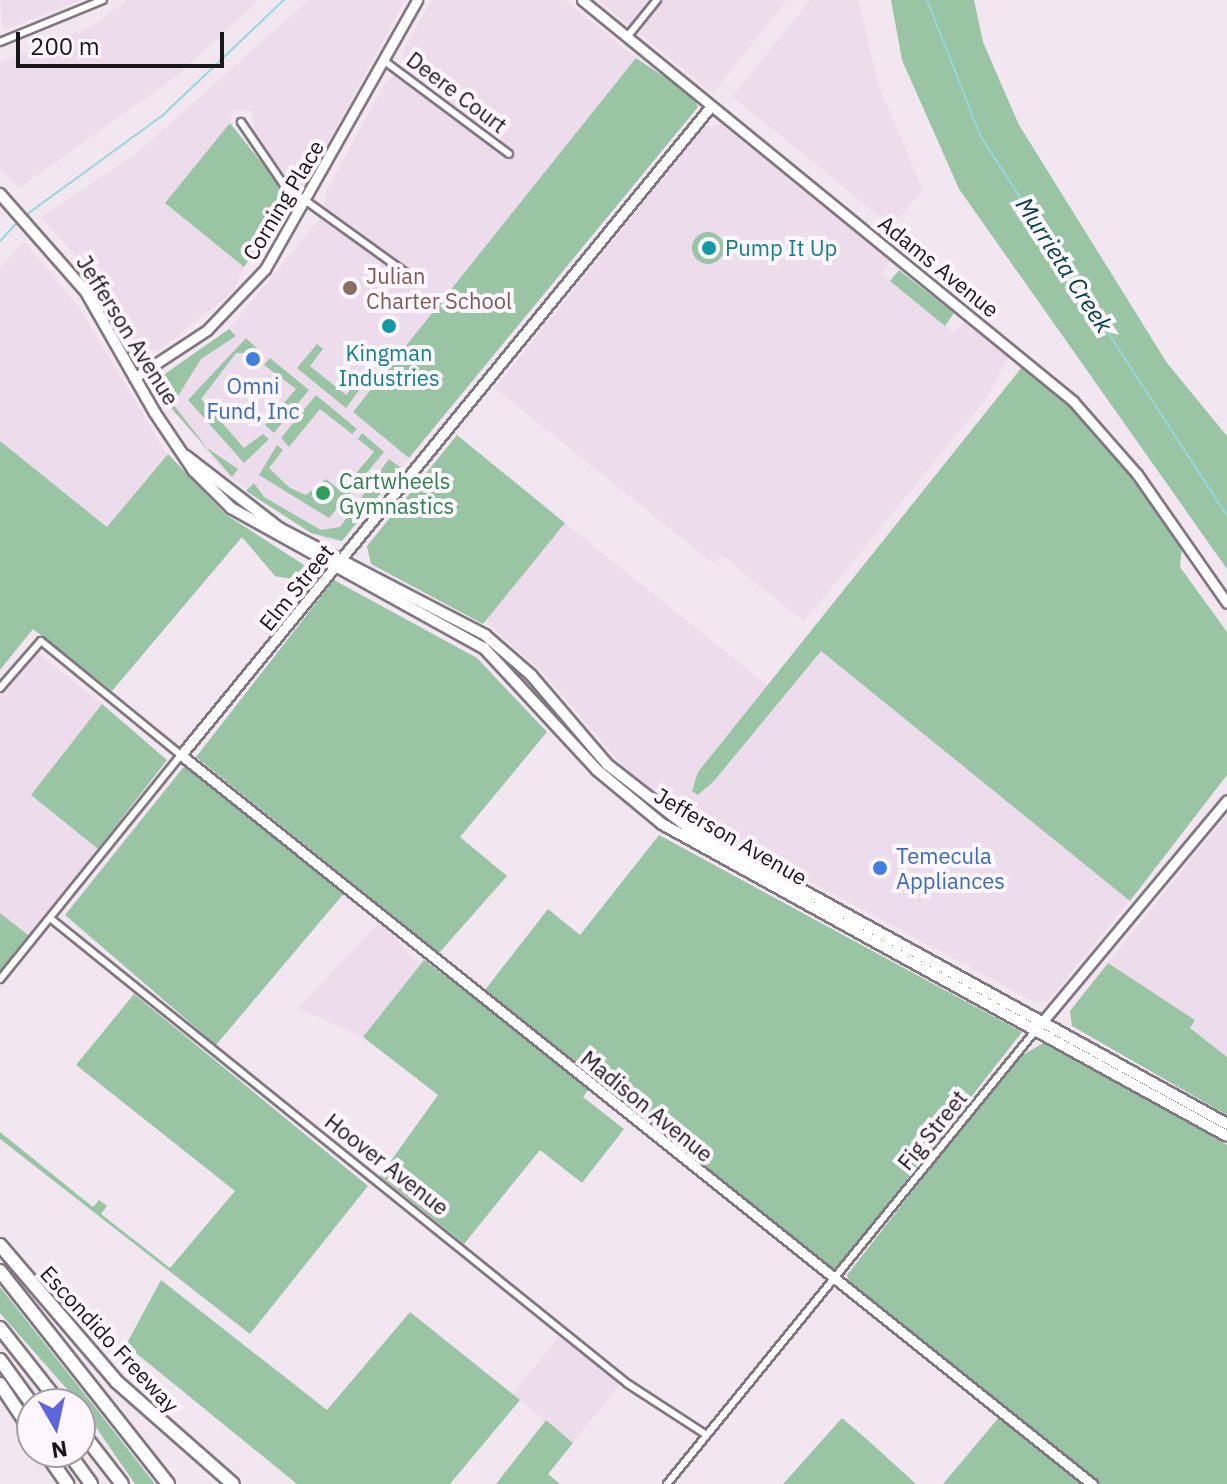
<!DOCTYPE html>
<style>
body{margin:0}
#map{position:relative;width:1227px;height:1484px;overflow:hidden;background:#f2e7f1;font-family:"IBM Plex Sans",sans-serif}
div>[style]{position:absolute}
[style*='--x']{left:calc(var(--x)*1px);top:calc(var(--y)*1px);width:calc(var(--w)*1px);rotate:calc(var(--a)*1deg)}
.built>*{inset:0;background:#eddcec}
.green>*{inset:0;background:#9ac5a4}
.round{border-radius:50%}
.stream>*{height:2px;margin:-1px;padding:0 1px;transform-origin:1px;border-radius:1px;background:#95d7dc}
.roads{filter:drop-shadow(2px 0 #817780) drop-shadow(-2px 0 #817780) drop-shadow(0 2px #817780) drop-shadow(0 -2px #817780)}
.street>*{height:6px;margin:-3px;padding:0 3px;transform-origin:3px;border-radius:3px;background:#fff}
.secondary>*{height:9px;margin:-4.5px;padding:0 4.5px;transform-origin:4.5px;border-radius:4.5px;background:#fff}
.primary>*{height:10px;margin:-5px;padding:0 5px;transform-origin:5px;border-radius:5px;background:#fff}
.highway>*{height:12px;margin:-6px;padding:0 6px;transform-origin:6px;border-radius:6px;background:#fff}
.dots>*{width:22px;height:22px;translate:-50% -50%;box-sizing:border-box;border:4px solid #fef5fd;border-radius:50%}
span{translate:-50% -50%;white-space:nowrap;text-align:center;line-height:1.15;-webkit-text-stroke:8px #fef5fd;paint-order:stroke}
.street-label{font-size:22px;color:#1a171a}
.culture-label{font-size:22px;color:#0d838f}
.left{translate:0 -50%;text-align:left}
.education-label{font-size:22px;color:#785e54}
.shop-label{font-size:22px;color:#366cbe}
.leisure-label{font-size:22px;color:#27864d}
.water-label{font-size:24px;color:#044347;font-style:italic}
.north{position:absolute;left:16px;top:1388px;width:80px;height:80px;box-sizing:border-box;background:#fef5fd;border:2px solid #a39ca2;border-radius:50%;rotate:171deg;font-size:22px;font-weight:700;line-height:32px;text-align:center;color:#1a171a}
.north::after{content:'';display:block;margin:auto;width:28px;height:36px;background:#5c67df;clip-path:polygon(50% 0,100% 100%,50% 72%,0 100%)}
.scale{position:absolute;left:16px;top:32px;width:208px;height:36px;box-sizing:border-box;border:4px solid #1a171a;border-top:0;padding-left:10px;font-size:24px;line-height:28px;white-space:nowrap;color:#1a171a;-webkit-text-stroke:6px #fef5fd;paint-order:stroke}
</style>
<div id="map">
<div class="built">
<div style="clip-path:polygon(0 0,81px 0,3px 30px)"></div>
<div style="clip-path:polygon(127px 0,259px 0,177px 76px,19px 188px,0 169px,0 63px,92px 26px)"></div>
<div style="clip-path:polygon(309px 0,405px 0,302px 191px,256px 141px,252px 111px,233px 110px,230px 123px,165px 203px,244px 267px,233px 292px,158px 351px,132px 344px,89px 271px,41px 217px,138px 152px)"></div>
<div style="clip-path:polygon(432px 0,565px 0,636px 58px,381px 377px,438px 422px,342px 541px,328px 541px,229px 477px,158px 393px,162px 376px,229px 329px,321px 217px,327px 190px,385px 83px,404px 66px,403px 51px)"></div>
<div style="clip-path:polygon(598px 0,787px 0,713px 93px)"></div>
<div style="clip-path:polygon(810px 0,858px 0,879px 86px,923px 190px,892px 226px,732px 97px)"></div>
<div style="clip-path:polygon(721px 124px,890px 261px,882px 274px,954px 333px,964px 322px,1008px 357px,988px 396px,804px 622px,722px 555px,714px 564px,495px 388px,704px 127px)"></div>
<div style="clip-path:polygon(24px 241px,79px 307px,167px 455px,108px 527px,0 441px,0 268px)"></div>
<div style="clip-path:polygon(565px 523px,767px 685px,698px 772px,692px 790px,698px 794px,714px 781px,821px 650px,1122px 892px,1129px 901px,1048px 1001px,1034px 1002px,678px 810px,624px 768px,545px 675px,485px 621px)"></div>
<div style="clip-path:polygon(39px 654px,102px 704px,31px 795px,98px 849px,28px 935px,0 913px,0 695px)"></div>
<div style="clip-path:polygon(1227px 815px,1227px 1057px,1190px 1028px,1195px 1021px,1108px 963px)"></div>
<div style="clip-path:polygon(380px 922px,416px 961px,424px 960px,363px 1037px,297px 1008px)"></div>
<div style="clip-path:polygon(561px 1334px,621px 1383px,573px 1443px,512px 1394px)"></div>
</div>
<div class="green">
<div style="clip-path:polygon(891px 0,974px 0,983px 42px,1019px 125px,1167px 363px,1227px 436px,1227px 569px,959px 189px,902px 60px)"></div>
<div style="clip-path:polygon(636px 58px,693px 96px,698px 107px,409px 458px,353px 412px)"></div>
<div style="clip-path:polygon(230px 123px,284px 191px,284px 210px,244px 267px,165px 203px)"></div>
<div class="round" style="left:692px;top:232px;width:32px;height:32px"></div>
<div style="clip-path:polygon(899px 270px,954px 313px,945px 326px,890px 281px)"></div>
<div style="clip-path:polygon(229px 329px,236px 336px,201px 359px,173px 404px,207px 448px,238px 469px,232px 477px,158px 393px,162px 376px)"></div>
<div style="clip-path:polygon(246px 338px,262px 353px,236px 353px,201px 399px,244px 448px,263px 434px,269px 439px,244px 463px,188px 400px)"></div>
<div style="clip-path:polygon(317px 344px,323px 349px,310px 366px,346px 395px,360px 378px,365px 382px,346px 408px,297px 368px)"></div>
<div style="clip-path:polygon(270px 358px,309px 390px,274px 433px,265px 425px,296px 389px,264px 365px)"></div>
<div style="clip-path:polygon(1022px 367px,1068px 403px,1127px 468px,1182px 546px,1180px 567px,1227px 632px,1227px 775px,1130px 901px,821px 651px,714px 781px,698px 795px,692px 791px,698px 772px)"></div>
<div style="clip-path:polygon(316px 395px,357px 429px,352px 434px,320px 409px,289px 447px,281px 438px)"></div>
<div style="clip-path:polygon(362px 433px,384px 452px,329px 518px,259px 475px,277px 445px,283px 450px,269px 468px,290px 488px,306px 495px,326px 479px,341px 491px,374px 452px,358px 439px)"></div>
<div style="clip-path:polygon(457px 435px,565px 523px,483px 624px,371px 564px,367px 546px)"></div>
<div style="clip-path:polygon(0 441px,107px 527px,168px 454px,225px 514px,321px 576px,317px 584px,275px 576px,242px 537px,112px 691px,33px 629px,0 670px)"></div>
<div style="clip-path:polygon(389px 459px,401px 468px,342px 541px,311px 533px,246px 491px,254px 483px,264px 497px,321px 530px,340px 527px)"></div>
<div style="clip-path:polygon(334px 580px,477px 658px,547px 732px,460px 837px,507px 876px,439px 953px,196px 757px)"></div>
<div style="clip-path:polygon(102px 704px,167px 760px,98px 849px,31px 795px)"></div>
<div style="clip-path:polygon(186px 764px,345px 892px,216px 1045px,65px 915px)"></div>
<div style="clip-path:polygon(659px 835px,1022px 1032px,835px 1271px,485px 990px,548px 909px,580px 935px)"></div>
<div style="clip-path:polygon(0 913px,28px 935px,0 971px)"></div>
<div style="clip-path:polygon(424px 960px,590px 1087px,583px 1097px,624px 1129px,582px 1183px,540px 1150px,464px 1244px,380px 1176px,438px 1095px,363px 1037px)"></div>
<div style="clip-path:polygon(1108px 963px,1195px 1020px,1190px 1028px,1227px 1057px,1227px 1115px,1072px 1026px,1070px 1011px)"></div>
<div style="clip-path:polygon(134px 994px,368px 1186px,250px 1334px,0 1139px,0 1132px,93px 1207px,99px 1200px,107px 1206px,101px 1214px,170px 1268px,235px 1191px,76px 1065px)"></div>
<div style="clip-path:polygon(1045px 1042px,1227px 1145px,1227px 1484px,1099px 1484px,850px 1286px,847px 1275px,1016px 1059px)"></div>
<div style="clip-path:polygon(161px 1280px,327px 1410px,410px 1312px,520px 1400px,450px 1484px,297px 1484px,126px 1345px)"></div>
<div style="clip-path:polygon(0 1287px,98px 1411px,155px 1484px,135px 1484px,80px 1404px,0 1313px)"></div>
<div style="clip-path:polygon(1000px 1416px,1087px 1484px,943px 1484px)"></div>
<div style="clip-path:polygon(842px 1418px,871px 1443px,916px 1484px,783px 1484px)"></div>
<div style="clip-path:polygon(546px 1420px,573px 1443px,548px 1474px,560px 1484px,496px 1484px)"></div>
</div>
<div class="stream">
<div style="--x:927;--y:0;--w:147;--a:68.5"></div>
<div style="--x:981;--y:137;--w:452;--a:57"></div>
<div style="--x:26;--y:215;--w:168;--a:-36.1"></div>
<div style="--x:162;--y:116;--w:168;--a:-43.6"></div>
<div style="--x:0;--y:241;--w:26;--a:-47"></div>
</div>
<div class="roads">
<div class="street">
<div style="--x:627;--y:37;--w:48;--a:-51"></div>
<div style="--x:0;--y:42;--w:111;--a:-22.2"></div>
<div style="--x:383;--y:60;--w:157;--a:36.7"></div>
<div style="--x:241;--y:122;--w:76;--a:55.7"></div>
<div style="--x:284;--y:185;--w:155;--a:35.8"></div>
<div style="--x:0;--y:688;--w:62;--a:-48.9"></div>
<div style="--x:41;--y:641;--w:181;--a:39.2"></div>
<div style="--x:181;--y:755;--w:288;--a:128.9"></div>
<div style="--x:50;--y:918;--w:742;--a:38.88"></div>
<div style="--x:628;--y:1384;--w:92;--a:33"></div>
<div style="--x:667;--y:1484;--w:585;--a:-50.9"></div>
</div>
<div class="secondary">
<div style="--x:582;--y:0;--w:634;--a:39.24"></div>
<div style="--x:1073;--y:401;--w:97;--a:48.8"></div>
<div style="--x:1137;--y:474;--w:157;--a:55.1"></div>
<div style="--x:711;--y:106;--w:838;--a:129.24"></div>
<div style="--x:181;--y:755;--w:1167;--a:38.67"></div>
<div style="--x:134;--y:378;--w:87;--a:-33.3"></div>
<div style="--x:207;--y:330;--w:84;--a:-46.4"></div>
<div style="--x:265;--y:269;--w:309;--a:-60.5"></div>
<div style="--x:1038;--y:1027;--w:295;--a:-50.2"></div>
</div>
<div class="primary">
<div style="--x:0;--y:194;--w:130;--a:48.7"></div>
<div style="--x:86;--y:292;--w:139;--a:60.3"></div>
<div style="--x:155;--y:413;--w:70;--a:56.1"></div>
<div style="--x:194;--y:471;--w:52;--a:45"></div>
<div style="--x:231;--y:508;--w:289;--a:29"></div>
<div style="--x:484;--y:648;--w:166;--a:47.2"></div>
<div style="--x:597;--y:770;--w:85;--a:39.7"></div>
<div style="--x:662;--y:824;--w:645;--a:28.91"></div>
<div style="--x:186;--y:456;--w:118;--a:37.7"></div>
<div style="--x:279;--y:528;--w:232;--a:27.4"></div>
<div style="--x:485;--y:635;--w:61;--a:41"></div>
<div style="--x:531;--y:675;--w:118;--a:49.5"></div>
<div style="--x:608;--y:765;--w:99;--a:38"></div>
<div style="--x:686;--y:826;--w:618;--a:28.85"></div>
</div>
<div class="highway">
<div style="--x:0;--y:1245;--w:180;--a:49.5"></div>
<div style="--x:117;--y:1382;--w:154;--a:41.3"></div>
<div style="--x:0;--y:1271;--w:271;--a:51.7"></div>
<div style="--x:0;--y:1328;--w:97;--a:51.7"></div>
<div style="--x:0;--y:1360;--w:54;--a:54"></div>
<div style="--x:0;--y:1384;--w:58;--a:56.3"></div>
<div style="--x:80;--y:1430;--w:68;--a:52.1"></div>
<div style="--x:45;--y:1452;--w:39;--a:55"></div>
<div style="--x:68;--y:1452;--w:39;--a:54"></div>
</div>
</div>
<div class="dots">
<div style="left:709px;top:248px;background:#0f9aa8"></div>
<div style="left:350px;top:288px;background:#8d6e63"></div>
<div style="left:389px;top:326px;background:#0f9aa8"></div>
<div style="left:253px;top:359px;background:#3f7fe0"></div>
<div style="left:323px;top:493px;background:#2e9e5b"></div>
<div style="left:880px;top:868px;background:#3f7fe0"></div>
</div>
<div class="street-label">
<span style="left:457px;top:92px;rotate:37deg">Deere Court</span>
<span style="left:283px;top:200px;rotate:-59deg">Corning Place</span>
<span style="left:939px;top:266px;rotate:39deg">Adams Avenue</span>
<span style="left:128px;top:330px;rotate:58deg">Jefferson Avenue</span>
<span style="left:296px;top:587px;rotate:-51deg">Elm Street</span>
<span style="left:731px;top:836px;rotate:30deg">Jefferson Avenue</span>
<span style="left:647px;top:1106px;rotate:39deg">Madison Avenue</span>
<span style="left:932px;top:1130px;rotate:-51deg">Fig Street</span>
<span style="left:387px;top:1164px;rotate:38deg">Hoover Avenue</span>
<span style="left:110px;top:1339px;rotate:47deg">Escondido Freeway</span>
</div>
<div class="culture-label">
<span class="left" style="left:725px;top:248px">Pump It Up</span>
<span style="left:389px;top:365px">Kingman<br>Industries</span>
</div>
<div class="education-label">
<span class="left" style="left:366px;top:288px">Julian<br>Charter School</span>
</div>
<div class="shop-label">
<span style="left:253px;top:398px">Omni<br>Fund, Inc</span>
<span class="left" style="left:896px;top:868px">Temecula<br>Appliances</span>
</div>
<div class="leisure-label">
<span class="left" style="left:339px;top:493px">Cartwheels<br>Gymnastics</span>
</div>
<div class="water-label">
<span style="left:1064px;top:265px;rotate:57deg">Murrieta Creek</span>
</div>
<div class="north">N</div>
<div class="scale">200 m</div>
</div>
